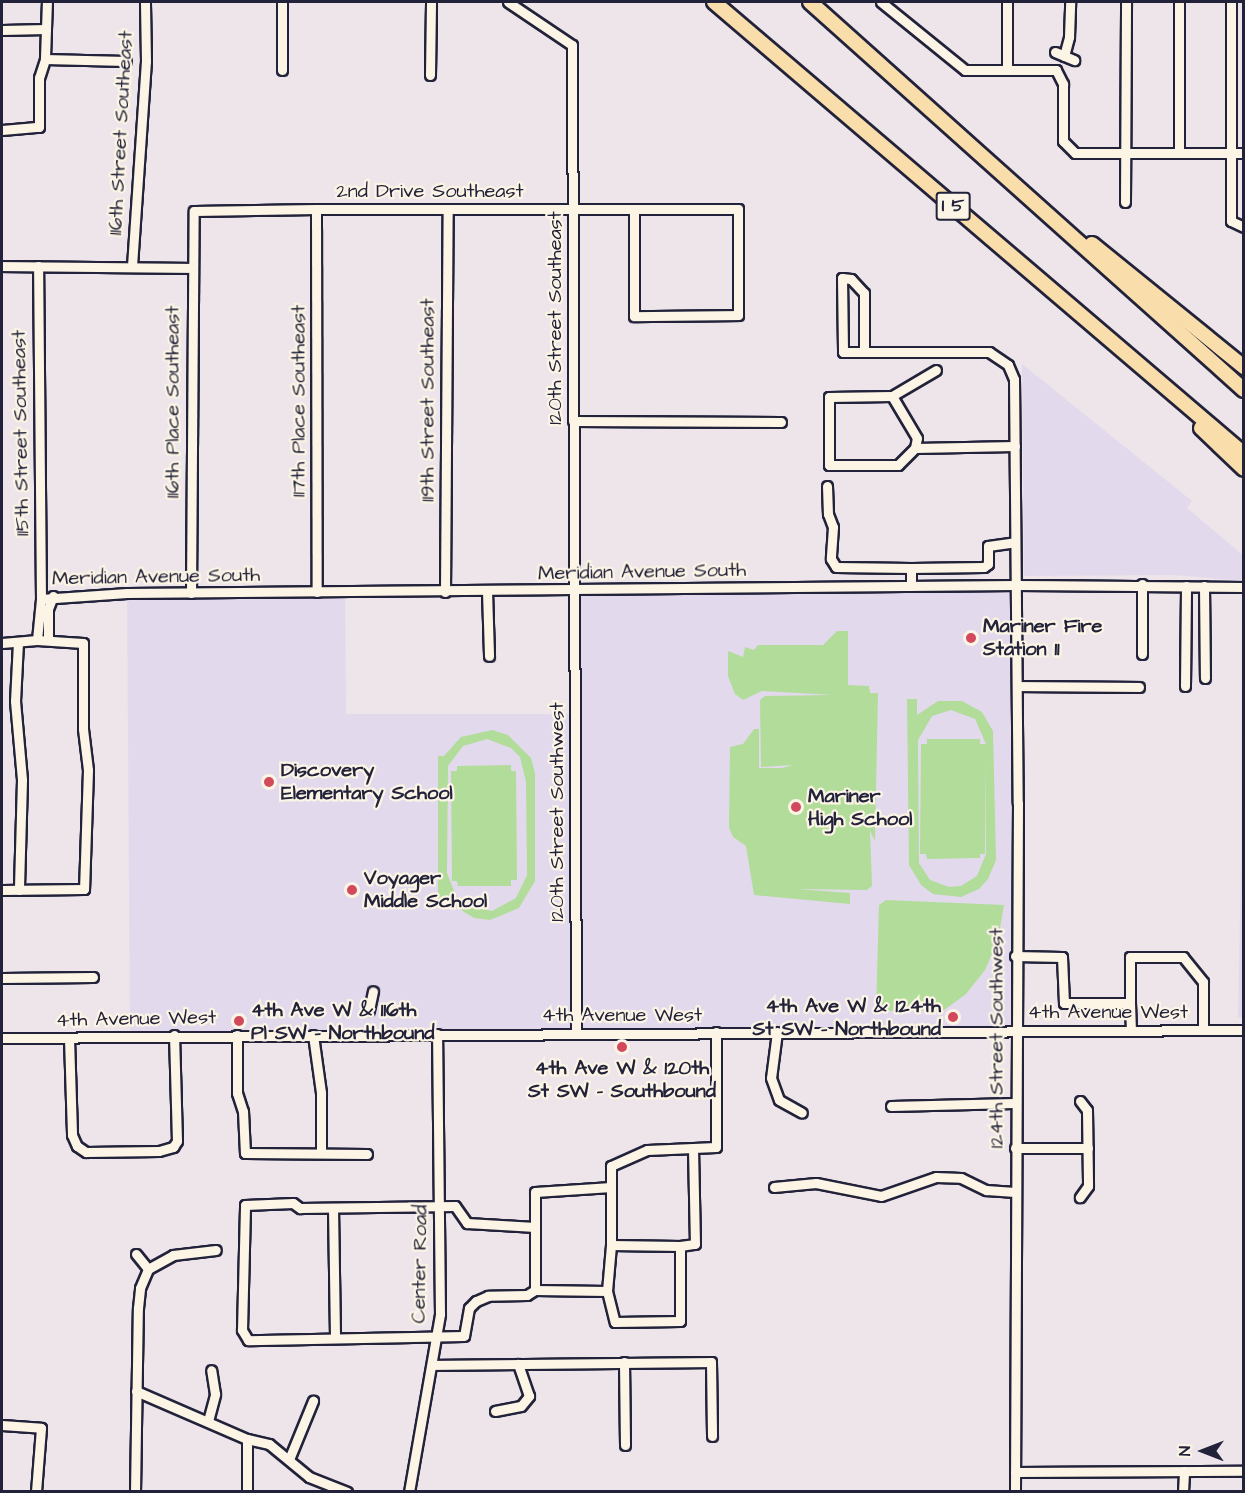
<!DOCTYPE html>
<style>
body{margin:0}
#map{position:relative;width:1245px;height:1493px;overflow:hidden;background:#ede5e9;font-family:"Architects Daughter",sans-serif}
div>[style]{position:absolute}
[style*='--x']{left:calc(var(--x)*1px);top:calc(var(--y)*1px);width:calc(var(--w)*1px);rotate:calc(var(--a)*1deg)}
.built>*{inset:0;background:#e2daec}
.green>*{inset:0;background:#b1dc9a}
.roads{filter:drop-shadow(2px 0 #22223b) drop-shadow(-2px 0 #22223b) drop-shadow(0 2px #22223b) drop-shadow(0 -2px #22223b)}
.minor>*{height:9px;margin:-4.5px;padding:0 4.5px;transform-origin:4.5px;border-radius:4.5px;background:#fcf5e5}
.highway>*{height:14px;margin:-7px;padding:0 7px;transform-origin:7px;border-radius:7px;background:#f9deab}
.dots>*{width:16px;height:16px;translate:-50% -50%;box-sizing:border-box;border:3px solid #fcf5e5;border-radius:50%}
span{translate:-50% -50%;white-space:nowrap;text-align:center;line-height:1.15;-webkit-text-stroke:4.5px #fcf5e5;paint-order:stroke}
.shield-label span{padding:2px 4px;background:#fcf5e5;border:2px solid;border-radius:4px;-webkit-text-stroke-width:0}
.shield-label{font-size:18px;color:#22223b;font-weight:700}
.street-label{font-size:20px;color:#22223b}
.poi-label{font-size:20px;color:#22223b;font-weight:700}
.left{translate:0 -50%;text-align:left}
.right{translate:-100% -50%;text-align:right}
.frame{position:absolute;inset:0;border:3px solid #22223b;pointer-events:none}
.north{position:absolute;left:1173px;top:1421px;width:60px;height:60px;-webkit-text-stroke:4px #fcf5e5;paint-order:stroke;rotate:270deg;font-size:16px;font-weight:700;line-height:24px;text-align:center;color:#22223b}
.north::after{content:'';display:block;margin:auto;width:21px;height:27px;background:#22223b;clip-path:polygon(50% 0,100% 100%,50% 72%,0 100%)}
</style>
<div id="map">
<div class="built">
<div style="clip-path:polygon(1022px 364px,1192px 501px,1187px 508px,1243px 555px,1243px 581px,1174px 575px,1024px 576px)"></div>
<div style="clip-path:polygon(1016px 585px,1015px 1030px,130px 1036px,127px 593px,345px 592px,346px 714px,574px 714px,575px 591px)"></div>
<div style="clip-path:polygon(1242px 599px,1244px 1017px,1238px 1017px,1241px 862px)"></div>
</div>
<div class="green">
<div style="clip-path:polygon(837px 631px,848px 631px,848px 685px,869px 686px,870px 693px,878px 693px,875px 841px,870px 831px,872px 886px,867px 890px,797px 889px,850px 893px,850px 904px,754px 895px,746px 846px,733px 837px,729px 827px,730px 747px,743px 744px,754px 729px,759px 729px,759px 768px,782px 768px,793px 765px,761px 767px,760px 700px,765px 696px,833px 695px,762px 691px,743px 700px,735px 694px,728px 676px,728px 651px,743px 657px,745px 647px,754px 650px,758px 645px,823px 645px)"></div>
<div style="clip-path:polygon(evenodd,907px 699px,917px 699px,917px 715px,938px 701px,962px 701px,982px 712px,993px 731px,996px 860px,988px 879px,979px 889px,961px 897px,933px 894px,921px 885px,909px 865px,907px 699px,951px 710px,975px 719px,986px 744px,980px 744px,980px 739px,927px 739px,927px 744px,921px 744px,920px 854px,926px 854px,927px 859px,980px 858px,980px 854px,985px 854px,986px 755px,986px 854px,977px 876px,961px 886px,949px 887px,930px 880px,919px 863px,918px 740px,932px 716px,951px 710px)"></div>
<div style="clip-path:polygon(evenodd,492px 730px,508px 735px,531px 758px,535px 773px,535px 881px,519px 908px,490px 920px,474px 918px,447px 901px,438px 900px,438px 756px,444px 756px,461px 737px,492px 730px,487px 739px,511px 748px,520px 757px,526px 782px,527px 875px,516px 898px,492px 911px,466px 905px,456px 896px,447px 873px,448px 766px,463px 746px,487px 739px)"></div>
<div style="clip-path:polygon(511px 765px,511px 771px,516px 771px,517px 880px,511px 880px,511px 886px,458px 886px,457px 881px,452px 881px,451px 771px,457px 771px,457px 766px)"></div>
<div style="clip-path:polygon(886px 900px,1004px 905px,998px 940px,985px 970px,966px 994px,944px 1010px,876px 1011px,879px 905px)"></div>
</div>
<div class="roads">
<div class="minor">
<div style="--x:282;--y:2;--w:68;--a:90"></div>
<div style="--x:508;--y:2;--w:77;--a:33.9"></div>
<div style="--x:572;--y:45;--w:988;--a:89.77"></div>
<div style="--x:881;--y:2;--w:108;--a:39"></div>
<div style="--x:965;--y:70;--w:91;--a:0"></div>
<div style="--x:1056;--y:70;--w:16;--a:63"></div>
<div style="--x:1063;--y:84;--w:57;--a:90"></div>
<div style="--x:1063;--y:141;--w:17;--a:45"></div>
<div style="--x:1075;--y:153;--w:169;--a:0"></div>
<div style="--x:1007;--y:2;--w:67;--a:90"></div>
<div style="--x:1179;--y:2;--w:151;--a:90"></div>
<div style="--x:1231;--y:2;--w:219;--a:90"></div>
<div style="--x:1231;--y:221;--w:14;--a:25"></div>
<div style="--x:46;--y:29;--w:30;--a:92"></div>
<div style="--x:45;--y:59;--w:81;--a:1.4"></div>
<div style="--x:2;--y:30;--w:44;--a:-1.3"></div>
<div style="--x:46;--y:29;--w:27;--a:-88"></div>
<div style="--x:1055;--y:52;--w:21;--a:23"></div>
<div style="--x:1064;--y:56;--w:20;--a:-75"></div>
<div style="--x:1069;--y:37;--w:35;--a:-88"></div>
<div style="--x:430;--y:75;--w:73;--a:-89.2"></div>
<div style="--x:2;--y:130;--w:37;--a:-5"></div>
<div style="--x:39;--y:127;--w:49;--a:-90"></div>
<div style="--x:39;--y:78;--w:20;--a:-72"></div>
<div style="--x:1125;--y:202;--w:200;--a:-89.7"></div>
<div style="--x:316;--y:209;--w:383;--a:89.9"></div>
<div style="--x:2;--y:266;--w:190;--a:0.6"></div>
<div style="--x:132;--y:266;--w:205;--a:-86.1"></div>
<div style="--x:146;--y:61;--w:59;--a:-91"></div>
<div style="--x:864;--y:352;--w:59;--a:-90"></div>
<div style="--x:864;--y:293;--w:19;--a:-133"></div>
<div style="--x:851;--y:279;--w:9;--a:-174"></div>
<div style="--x:842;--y:278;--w:74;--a:89.2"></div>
<div style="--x:843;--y:352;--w:146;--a:0"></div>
<div style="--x:989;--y:352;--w:23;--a:34"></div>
<div style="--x:1008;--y:365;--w:15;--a:67"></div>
<div style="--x:1014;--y:379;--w:424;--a:89.5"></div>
<div style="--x:1018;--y:803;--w:689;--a:90.25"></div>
<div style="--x:892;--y:396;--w:51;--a:-30.6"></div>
<div style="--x:573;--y:421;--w:208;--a:0.3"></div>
<div style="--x:915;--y:448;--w:10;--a:-79"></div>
<div style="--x:917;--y:438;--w:49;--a:-120.8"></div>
<div style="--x:892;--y:396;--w:63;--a:179.1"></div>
<div style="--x:829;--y:397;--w:68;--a:90"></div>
<div style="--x:829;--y:465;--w:69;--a:0"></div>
<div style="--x:898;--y:465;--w:24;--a:-45"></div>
<div style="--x:915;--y:448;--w:100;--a:-1.1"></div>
<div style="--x:827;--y:486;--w:28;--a:88"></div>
<div style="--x:828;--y:514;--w:14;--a:69"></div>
<div style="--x:833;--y:527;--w:32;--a:94"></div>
<div style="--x:831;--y:559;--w:9;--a:58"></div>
<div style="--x:836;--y:567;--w:75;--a:0.8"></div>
<div style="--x:1142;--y:584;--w:70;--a:90"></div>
<div style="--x:911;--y:586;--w:18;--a:-90"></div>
<div style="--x:911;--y:568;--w:73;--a:-0.8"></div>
<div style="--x:984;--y:567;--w:5;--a:-37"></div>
<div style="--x:988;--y:564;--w:18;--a:-90"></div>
<div style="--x:988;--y:546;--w:27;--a:-8"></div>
<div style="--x:1204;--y:586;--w:92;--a:89.4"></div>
<div style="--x:487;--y:591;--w:65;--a:88.2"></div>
<div style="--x:445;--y:592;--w:383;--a:-89.6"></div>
<div style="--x:191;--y:593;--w:382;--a:-89.6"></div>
<div style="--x:194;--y:211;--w:122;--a:-0.9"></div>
<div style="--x:316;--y:209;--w:422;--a:0"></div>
<div style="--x:738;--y:209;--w:106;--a:90"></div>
<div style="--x:738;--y:315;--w:104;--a:179.4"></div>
<div style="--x:634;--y:316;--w:107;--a:-90"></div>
<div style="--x:41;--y:599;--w:86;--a:-4"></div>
<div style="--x:127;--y:593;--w:889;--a:-0.52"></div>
<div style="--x:1016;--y:585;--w:228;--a:0.5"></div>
<div style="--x:37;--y:640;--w:41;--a:-84.4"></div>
<div style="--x:41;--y:599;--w:333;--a:-90.5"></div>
<div style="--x:48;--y:640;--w:31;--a:-90"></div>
<div style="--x:48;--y:609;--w:14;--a:-69"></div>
<div style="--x:18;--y:642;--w:59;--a:92.9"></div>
<div style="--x:15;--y:701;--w:79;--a:84.9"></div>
<div style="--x:22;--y:780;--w:110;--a:91.6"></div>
<div style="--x:2;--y:643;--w:35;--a:-5"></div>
<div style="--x:37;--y:640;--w:46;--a:3.7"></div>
<div style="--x:83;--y:643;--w:86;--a:90"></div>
<div style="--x:83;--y:729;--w:41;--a:83"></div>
<div style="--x:88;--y:770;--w:119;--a:91.9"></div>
<div style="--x:84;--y:889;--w:82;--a:179.3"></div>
<div style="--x:1017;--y:686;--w:122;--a:0.5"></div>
<div style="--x:1185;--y:686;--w:100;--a:-89.4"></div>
<div style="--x:1015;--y:956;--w:47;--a:1.2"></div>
<div style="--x:1062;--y:957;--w:46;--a:87.5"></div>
<div style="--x:1064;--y:1003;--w:66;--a:0"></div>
<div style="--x:1130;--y:1003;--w:46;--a:-90"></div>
<div style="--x:1130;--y:957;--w:53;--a:0"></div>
<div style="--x:1183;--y:957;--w:32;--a:51"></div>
<div style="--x:1203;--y:982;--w:48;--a:90"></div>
<div style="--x:2;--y:978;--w:91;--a:-0.6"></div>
<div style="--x:1130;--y:1003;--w:26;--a:88"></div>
<div style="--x:369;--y:1010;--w:19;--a:-78"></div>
<div style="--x:777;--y:1032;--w:46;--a:97.4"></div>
<div style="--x:771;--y:1078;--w:23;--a:70"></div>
<div style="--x:779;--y:1100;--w:26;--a:29"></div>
<div style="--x:237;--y:1035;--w:58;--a:90"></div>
<div style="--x:237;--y:1093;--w:19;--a:72"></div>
<div style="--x:243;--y:1111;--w:42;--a:87.3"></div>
<div style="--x:245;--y:1153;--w:122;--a:0.5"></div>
<div style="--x:313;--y:1035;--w:59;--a:82.1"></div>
<div style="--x:321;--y:1093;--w:60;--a:90"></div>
<div style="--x:2;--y:1038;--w:1242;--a:-0.37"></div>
<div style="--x:69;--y:1038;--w:97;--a:88.2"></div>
<div style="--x:72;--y:1135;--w:12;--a:66"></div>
<div style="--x:77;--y:1146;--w:11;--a:34"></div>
<div style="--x:86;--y:1152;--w:73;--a:-0.8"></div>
<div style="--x:159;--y:1151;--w:15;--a:-16"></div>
<div style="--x:173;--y:1147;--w:7;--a:-56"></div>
<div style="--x:177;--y:1141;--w:106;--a:-91.6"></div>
<div style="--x:1080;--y:1101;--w:11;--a:52"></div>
<div style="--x:1087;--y:1110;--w:76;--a:89.2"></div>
<div style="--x:1088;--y:1186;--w:14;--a:126"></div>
<div style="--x:891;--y:1106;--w:123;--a:-1.4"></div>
<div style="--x:1015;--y:1148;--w:73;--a:0"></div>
<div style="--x:611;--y:1187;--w:76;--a:176.2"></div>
<div style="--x:535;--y:1192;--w:98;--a:90"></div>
<div style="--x:535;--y:1290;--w:72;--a:0.8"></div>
<div style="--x:607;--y:1291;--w:32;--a:76"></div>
<div style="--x:615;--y:1322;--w:65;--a:-0.9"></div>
<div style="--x:680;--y:1321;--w:75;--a:-90"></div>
<div style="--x:680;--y:1246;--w:69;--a:-179.2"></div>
<div style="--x:611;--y:1245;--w:79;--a:-90"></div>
<div style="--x:611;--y:1166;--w:39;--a:-24"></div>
<div style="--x:647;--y:1150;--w:69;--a:-2.5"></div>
<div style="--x:716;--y:1147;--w:115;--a:-90"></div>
<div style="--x:774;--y:1187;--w:42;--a:-5.4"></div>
<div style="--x:816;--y:1183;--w:66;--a:11.3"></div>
<div style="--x:881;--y:1196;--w:58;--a:-19.1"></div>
<div style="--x:936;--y:1177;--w:25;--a:2"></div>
<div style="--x:961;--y:1178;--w:28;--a:26"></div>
<div style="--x:986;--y:1190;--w:29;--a:4"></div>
<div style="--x:333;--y:1208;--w:130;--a:89.1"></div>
<div style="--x:680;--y:1246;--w:15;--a:-8"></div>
<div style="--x:695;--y:1244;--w:96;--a:-91.2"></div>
<div style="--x:136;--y:1254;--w:19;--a:51"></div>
<div style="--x:148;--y:1269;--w:29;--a:-29"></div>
<div style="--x:173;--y:1255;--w:43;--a:-6.6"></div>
<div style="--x:535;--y:1290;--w:9;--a:148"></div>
<div style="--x:527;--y:1295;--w:39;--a:179"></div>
<div style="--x:488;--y:1296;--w:13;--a:157"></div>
<div style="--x:476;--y:1301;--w:10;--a:135"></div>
<div style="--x:469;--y:1308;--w:28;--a:100"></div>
<div style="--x:464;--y:1336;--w:216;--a:178.9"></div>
<div style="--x:248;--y:1340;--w:12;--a:-121"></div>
<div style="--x:242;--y:1330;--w:125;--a:-88.6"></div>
<div style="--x:245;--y:1205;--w:48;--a:-2.4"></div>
<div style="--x:293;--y:1203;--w:9;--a:36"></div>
<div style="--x:300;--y:1208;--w:155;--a:-0.7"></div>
<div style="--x:455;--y:1206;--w:21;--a:55"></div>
<div style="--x:467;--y:1223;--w:68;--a:3.4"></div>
<div style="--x:607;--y:1291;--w:46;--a:-85"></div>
<div style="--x:624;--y:1362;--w:83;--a:89.3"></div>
<div style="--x:432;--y:1365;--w:279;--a:-0.6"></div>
<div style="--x:711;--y:1362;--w:74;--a:89.2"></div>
<div style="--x:136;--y:1391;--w:121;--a:23.4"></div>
<div style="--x:247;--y:1439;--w:23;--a:13"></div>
<div style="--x:269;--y:1444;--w:52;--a:39.5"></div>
<div style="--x:309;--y:1477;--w:41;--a:21.5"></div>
<div style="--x:495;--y:1411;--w:26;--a:-11"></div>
<div style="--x:521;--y:1406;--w:13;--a:-51"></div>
<div style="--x:529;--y:1396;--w:34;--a:-109"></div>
<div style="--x:208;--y:1421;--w:28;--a:-75"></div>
<div style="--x:215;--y:1394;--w:24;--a:-99"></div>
<div style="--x:2;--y:1425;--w:39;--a:4"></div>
<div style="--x:41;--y:1428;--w:64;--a:94.5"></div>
<div style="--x:247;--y:1439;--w:53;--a:90"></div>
<div style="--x:290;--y:1457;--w:61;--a:-67.7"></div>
<div style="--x:1015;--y:1472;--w:229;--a:-0.3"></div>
<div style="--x:135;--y:1492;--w:184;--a:-89.1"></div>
<div style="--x:138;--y:1308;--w:20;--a:-84"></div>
<div style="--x:140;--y:1288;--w:21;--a:-67"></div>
<div style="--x:409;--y:1492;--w:181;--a:-80.1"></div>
<div style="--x:440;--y:1314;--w:280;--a:-90.6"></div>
<div style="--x:1183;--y:1492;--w:21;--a:-87"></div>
</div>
<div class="highway">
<div style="--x:714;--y:2;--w:697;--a:40.46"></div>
<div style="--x:810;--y:2;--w:582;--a:41.8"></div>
<div style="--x:1092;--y:244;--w:196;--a:39"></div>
<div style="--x:1201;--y:428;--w:59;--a:43.6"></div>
</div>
</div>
<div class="dots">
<div style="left:971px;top:638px;background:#d1495b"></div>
<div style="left:269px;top:782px;background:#d1495b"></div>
<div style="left:796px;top:807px;background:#d1495b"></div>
<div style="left:352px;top:890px;background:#d1495b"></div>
<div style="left:953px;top:1017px;background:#d1495b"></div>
<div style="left:239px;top:1021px;background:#d1495b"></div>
<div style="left:622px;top:1047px;background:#d1495b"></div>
</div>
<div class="shield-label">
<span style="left:953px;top:206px">I 5</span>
</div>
<div class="street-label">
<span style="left:121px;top:133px;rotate:-87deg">116th Street Southeast</span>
<span style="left:430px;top:191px">2nd Drive Southeast</span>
<span style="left:555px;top:318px;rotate:-90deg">120th Street Southeast</span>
<span style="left:428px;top:400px;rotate:-90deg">119th Street Southeast</span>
<span style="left:299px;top:401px;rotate:-90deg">117th Place Southeast</span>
<span style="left:173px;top:402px;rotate:-90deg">116th Place Southeast</span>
<span style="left:21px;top:433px;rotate:-91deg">115th Street Southeast</span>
<span style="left:642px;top:572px;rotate:-1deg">Meridian Avenue South</span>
<span style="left:156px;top:577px;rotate:-1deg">Meridian Avenue South</span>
<span style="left:557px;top:812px;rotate:-90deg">120th Street Southwest</span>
<span style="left:1108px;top:1012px">4th Avenue West</span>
<span style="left:622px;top:1015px">4th Avenue West</span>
<span style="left:136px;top:1019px;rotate:-1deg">4th Avenue West</span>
<span style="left:997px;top:1038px;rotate:-90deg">124th Street Southwest</span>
<span style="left:420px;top:1264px;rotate:-89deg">Center Road</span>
</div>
<div class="poi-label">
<span class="left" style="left:983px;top:638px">Mariner Fire<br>Station 11</span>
<span class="left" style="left:281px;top:782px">Discovery<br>Elementary School</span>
<span class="left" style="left:808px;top:808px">Mariner<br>High School</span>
<span class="left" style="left:364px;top:890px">Voyager<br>Middle School</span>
<span class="right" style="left:941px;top:1018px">4th Ave W &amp; 124th<br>St SW - Northbound</span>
<span class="left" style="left:251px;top:1022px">4th Ave W &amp; 116th<br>Pl SW - Northbound</span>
<span style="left:622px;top:1080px">4th Ave W &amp; 120th<br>St SW - Southbound</span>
</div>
<div class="frame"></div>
<div class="north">N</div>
</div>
